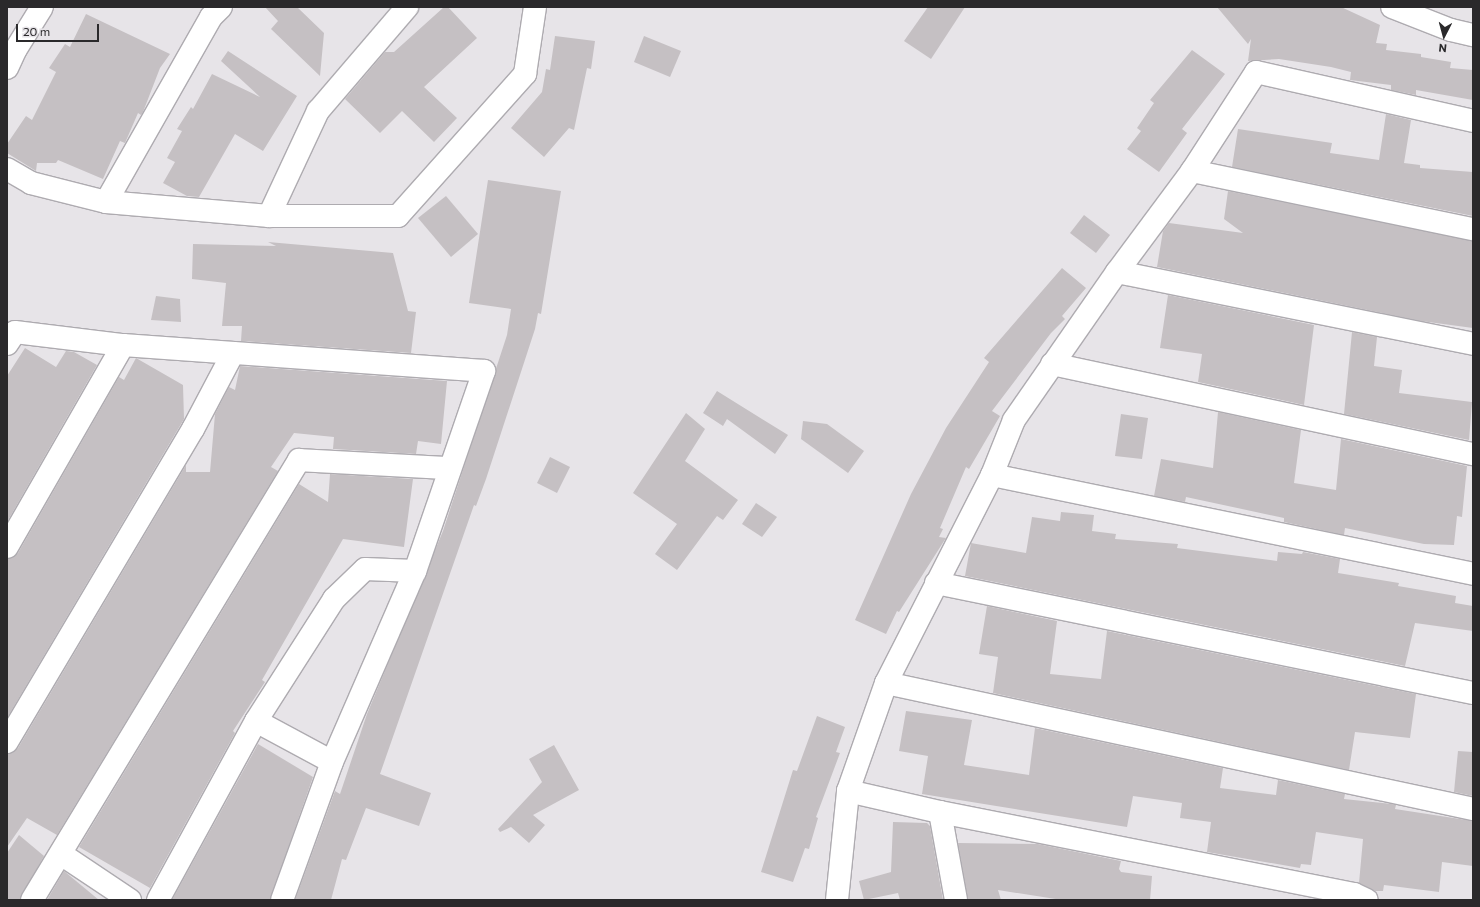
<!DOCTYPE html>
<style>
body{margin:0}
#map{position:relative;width:1480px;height:907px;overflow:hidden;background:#e7e4e8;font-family:Commissioner,sans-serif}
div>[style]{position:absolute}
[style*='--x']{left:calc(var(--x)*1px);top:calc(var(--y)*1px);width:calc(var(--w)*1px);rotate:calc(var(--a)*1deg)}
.building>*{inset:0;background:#c5c0c3}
.roads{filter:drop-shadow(1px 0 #aeabb0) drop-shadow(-1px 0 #aeabb0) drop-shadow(0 1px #aeabb0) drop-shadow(0 -1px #aeabb0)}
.minor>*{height:22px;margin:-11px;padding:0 11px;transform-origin:11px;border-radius:11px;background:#fff}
span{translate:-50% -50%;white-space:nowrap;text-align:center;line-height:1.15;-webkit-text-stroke:4px #e7e4e8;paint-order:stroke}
.frame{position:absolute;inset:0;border:8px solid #2a292b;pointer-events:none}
.north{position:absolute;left:1424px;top:16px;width:40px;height:40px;-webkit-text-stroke:3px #e7e4e8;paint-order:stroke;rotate:186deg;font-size:11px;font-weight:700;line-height:16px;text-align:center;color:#2a292b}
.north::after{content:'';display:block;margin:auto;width:14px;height:18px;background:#2a292b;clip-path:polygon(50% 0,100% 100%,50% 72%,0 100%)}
.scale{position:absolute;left:16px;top:24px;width:83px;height:18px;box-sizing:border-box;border:2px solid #2a292b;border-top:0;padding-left:5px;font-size:12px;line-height:14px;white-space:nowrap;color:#2a292b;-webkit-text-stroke:3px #e7e4e8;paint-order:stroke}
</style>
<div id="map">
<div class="building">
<div style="clip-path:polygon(265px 7px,297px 7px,324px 33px,320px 76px,271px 29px,278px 21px)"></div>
<div style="clip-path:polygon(444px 7px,448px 7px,477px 38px,424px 87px,457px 118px,434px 142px,402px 111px,380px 133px,345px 99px,385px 52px,394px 52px)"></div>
<div style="clip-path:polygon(928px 7px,965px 7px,931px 59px,904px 41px)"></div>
<div style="clip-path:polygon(1217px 7px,1341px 7px,1380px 25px,1376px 43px,1387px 44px,1386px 50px,1421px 54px,1421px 57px,1451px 62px,1450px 68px,1473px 70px,1473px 100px,1416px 90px,1416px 95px,1391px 90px,1391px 85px,1350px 80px,1351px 72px,1331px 67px,1279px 59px,1248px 61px,1251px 39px,1248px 44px)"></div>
<div style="clip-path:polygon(86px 14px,170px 54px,160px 68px,143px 112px,141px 115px,138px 113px,125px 143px,120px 141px,103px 179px,58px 160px,56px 163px,37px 163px,36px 171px,7px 153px,7px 144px,26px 116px,32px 120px,56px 72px,49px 68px,65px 44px,70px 47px)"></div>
<div style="clip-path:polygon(555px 36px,595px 41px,591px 69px,587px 68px,574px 130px,569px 128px,544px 157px,511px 128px,542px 92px,546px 69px,550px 70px)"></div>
<div style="clip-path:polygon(644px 36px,681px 51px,670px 77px,634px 62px)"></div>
<div style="clip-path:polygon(1192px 50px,1225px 74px,1182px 129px,1187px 133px,1159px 172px,1127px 149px,1141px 131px,1137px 128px,1154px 103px,1150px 100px)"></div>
<div style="clip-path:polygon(228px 51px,297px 96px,263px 151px,235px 134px,199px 197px,187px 196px,163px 183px,175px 162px,167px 158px,182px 131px,177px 129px,191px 107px,193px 109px,212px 74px,260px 97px,221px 61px)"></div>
<div style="clip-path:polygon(1386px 114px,1411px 120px,1404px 163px,1420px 165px,1420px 168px,1473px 172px,1473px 216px,1232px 167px,1238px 129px,1332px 143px,1330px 153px,1379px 160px)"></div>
<div style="clip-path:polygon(488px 180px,561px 191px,541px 314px,538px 313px,535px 329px,486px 479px,476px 506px,474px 505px,380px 774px,431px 793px,419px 826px,366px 808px,346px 860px,342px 859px,331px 900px,295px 900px,335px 791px,340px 794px,367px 714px,443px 531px,507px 335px,511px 309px,469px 303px)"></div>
<div style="clip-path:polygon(1228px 191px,1473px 241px,1473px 328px,1421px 321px,1157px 267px,1163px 231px,1169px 223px,1243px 233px,1224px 219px)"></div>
<div style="clip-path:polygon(446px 196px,478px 234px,451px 257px,418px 218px)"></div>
<div style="clip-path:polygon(1084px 215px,1110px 235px,1096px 253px,1070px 233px)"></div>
<div style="clip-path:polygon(268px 242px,393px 253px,408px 311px,416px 312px,411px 353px,241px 341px,242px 326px,222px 326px,226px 283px,192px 279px,193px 244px,276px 246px)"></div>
<div style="clip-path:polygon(1062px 268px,1086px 288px,1062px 316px,1065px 319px,1051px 333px,992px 411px,1000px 416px,969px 469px,966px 467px,940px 528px,943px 529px,939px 537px,946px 538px,944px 541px,899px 612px,897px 611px,886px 634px,855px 620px,911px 494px,946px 428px,989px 362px,984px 358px)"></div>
<div style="clip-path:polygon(1168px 295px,1314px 325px,1304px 405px,1198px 382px,1202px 354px,1160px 348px)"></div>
<div style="clip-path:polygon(156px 296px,180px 299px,181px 322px,151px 320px)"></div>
<div style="clip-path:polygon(1352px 332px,1377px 337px,1374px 366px,1402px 370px,1399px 393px,1472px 402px,1469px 440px,1344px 414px)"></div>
<div style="clip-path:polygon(25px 348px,56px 367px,66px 351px,74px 352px,97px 365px,7px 522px,7px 376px)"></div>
<div style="clip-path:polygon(136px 358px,183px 385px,184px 419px,7px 718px,7px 559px,18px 553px,119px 377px,124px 380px)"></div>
<div style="clip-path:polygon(240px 366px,447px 381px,441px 444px,418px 441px,416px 454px,333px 449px,334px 437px,294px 433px,271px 467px,278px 471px,57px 835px,27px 818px,7px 847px,7px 754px,18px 748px,186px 465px,186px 472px,210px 472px,215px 414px,229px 387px,235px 390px)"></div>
<div style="clip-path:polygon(717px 391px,788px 435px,775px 454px,727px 419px,723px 426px,703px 413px)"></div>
<div style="clip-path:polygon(1218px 412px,1301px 430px,1294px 483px,1336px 490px,1341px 439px,1467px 466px,1462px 517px,1457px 516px,1454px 545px,1424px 544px,1345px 528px,1344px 535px,1284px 522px,1284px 518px,1186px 497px,1185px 502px,1154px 496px,1161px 459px,1213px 468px)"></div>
<div style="clip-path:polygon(686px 413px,705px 429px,685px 461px,738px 500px,723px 520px,717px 516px,677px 570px,655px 554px,677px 524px,633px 493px)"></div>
<div style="clip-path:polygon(1121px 414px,1148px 418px,1142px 459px,1115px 456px)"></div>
<div style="clip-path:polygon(803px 421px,827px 424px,864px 451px,848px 473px,801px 439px)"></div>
<div style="clip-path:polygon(550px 457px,570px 467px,557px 493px,537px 483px)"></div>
<div style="clip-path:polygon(330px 474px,413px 479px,404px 547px,343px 539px,262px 680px,265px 682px,233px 731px,235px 733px,150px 888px,79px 847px,299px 484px,328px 502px)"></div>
<div style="clip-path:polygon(756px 503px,777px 517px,762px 537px,742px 524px)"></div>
<div style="clip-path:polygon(1061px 512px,1094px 515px,1092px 531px,1116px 534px,1115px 539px,1178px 544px,1177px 548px,1277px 561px,1278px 552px,1302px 554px,1303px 552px,1340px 559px,1338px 573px,1399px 583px,1398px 586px,1456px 596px,1455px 603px,1473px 606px,1473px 631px,1415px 623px,1405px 666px,965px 576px,971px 543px,1026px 553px,1032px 517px,1060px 521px)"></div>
<div style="clip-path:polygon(987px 606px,1057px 621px,1050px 674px,1101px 679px,1107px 631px,1416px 694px,1410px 738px,1355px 732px,1349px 770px,993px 693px,998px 657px,979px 654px)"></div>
<div style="clip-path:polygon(906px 711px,972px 720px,964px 765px,1029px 775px,1035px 728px,1223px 768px,1220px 788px,1276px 795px,1278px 780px,1345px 794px,1344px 799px,1392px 804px,1396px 805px,1395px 809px,1473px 821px,1473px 866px,1442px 862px,1439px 892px,1384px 885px,1383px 891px,1375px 891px,1359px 883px,1363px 839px,1316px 832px,1311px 865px,1301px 864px,1300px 868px,1207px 852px,1211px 822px,1180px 818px,1182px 803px,1133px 796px,1127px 827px,922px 794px,928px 756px,899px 751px)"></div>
<div style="clip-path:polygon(817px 716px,845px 727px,836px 752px,840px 753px,816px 817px,818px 818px,809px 849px,805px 848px,793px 882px,761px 872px,793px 770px,797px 771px)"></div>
<div style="clip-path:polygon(258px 744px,313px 777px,270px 900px,172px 900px)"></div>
<div style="clip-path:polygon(554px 745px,579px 790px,533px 815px,545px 825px,529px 843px,511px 827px,500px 832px,498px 829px,542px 782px,529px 759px)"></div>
<div style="clip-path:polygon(1458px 751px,1473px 752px,1473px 796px,1454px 792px)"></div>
<div style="clip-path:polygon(893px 822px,927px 823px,930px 826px,943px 900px,900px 900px,898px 893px,864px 900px,859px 881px,891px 872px)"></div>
<div style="clip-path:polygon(19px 835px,44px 856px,20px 900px,7px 900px,7px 853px)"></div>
<div style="clip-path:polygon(958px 843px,1038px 844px,1121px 861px,1119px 869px,1121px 872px,1152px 876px,1150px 900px,1062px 900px,998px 890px,1001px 900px,968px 900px)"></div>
<div style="clip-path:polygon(64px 871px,99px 900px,47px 900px)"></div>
</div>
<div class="roads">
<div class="minor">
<div style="--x:1392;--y:7;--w:63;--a:21.3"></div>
<div style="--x:1451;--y:30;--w:23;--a:13"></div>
<div style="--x:7;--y:68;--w:21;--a:-65"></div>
<div style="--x:16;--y:49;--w:49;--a:-58.2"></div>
<div style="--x:7;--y:169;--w:28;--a:30"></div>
<div style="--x:31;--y:183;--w:77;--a:14.2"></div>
<div style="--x:106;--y:202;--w:164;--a:4.9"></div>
<div style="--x:269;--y:216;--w:129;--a:0"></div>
<div style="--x:398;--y:216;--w:191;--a:-48.2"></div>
<div style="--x:525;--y:74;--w:68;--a:-81.5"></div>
<div style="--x:1192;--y:171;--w:287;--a:11.7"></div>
<div style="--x:106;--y:202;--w:213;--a:-60.4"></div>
<div style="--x:211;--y:17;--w:14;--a:-45"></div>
<div style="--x:269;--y:216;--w:116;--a:-65"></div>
<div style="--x:318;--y:111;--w:137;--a:-49.4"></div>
<div style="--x:1117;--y:272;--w:363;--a:11.4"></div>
<div style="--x:7;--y:344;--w:14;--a:-56"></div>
<div style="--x:15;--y:332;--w:109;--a:6.9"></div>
<div style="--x:123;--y:345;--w:362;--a:4.1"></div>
<div style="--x:484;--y:371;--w:212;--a:109"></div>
<div style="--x:415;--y:571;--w:208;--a:113.5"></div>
<div style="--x:332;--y:762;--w:147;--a:109.9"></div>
<div style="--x:1052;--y:364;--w:431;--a:12.1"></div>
<div style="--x:992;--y:475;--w:491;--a:11.6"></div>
<div style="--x:7;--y:547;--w:233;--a:-60.1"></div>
<div style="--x:936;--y:583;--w:548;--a:11.58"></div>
<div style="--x:886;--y:683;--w:600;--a:12.11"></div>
<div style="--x:256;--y:721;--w:86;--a:28.3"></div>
<div style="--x:7;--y:742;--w:364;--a:-59.3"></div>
<div style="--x:193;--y:429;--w:86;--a:-62.2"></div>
<div style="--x:848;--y:791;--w:94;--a:12.9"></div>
<div style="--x:940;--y:812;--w:422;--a:11.2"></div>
<div style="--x:1354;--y:894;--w:14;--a:25"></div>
<div style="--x:940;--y:812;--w:89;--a:79.7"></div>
<div style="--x:61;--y:854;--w:83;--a:33.7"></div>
<div style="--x:32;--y:900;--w:515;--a:-58.75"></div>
<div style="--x:299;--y:460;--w:150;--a:3.1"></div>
<div style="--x:158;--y:900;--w:204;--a:-61.3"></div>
<div style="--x:256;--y:721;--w:145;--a:-57.4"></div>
<div style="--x:334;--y:599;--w:43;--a:-44.1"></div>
<div style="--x:365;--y:569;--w:50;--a:2.3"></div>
<div style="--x:837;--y:900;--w:110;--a:-84.2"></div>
<div style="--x:848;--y:791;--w:114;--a:-70.6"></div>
<div style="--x:886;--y:683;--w:233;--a:-63"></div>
<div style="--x:992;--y:475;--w:59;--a:-68.2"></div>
<div style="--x:1014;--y:420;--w:180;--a:-55.2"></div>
<div style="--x:1117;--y:272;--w:126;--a:-53.4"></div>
<div style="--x:1192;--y:171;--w:118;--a:-57.1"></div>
<div style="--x:1256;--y:72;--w:222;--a:12.7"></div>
</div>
</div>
<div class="frame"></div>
<div class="north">N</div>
<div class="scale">20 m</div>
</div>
